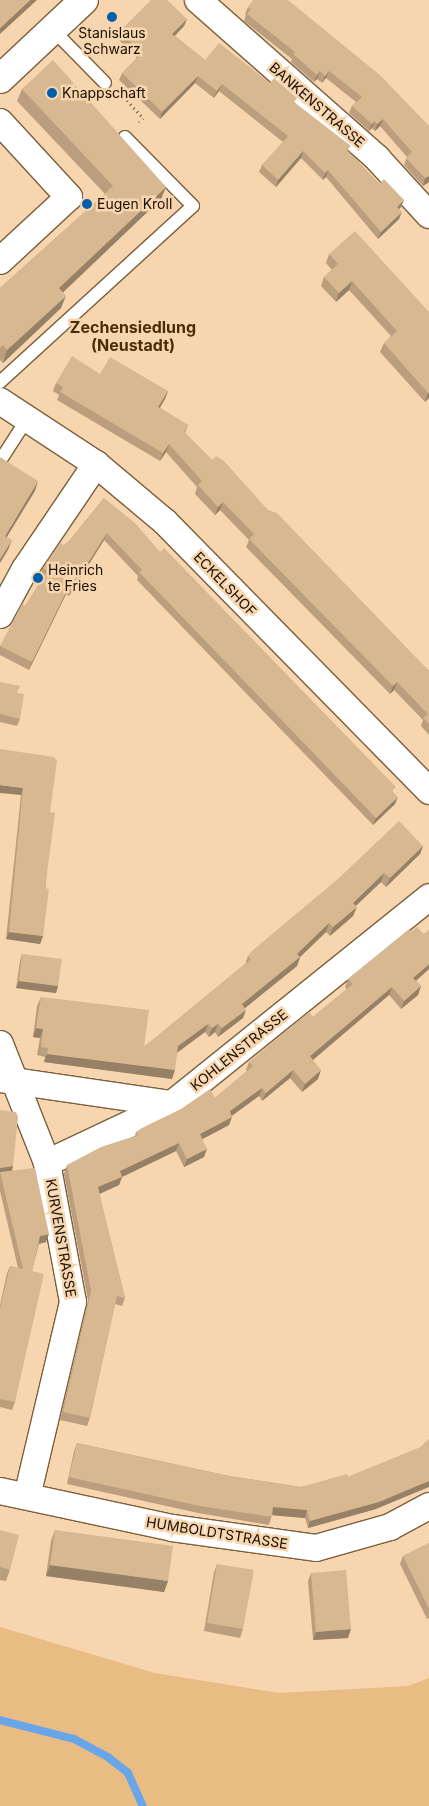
<!DOCTYPE html>
<style>
body{margin:0}
#map{position:relative;width:429px;height:1806px;overflow:hidden;background:#f7d6af;font-family:Inter,sans-serif}
div>[style]{position:absolute}
[style*='--x']{left:calc(var(--x)*1px);top:calc(var(--y)*1px);width:calc(var(--w)*1px);rotate:calc(var(--a)*1deg)}
.green>*{inset:0;background:#e9bc84}
.stream>*{height:8px;margin:-4px;padding:0 4px;transform-origin:4px;border-radius:4px;background:#69a6e8}
.path>*{height:3px;margin-top:-1.5px;transform-origin:0;background:repeating-linear-gradient(90deg,#887258 0 1px,transparent 0 5px)}
.roads{filter:drop-shadow(1px 0 #7c5f3b) drop-shadow(-1px 0 #7c5f3b) drop-shadow(0 1px #7c5f3b) drop-shadow(0 -1px #7c5f3b)}
.lane>*{height:12px;margin:-6px;padding:0 6px;transform-origin:6px;border-radius:6px;background:#fff}
.street>*{height:26px;margin:-13px;padding:0 13px;transform-origin:13px;border-radius:13px;background:#fff}
.secondary>*{height:28px;margin:-14px;padding:0 14px;transform-origin:14px;border-radius:14px;background:#fff}
.wall>*{inset:0;background:#ba9e7d}
.shaded-wall>*{inset:0;background:#978166}
.building>*{inset:0;background:#d8b891}
.dots>*{width:14px;height:14px;translate:-50% -50%;box-sizing:border-box;border:2px solid #f7d6af;border-radius:50%}
span{translate:-50% -50%;white-space:nowrap;text-align:center;line-height:1.15;-webkit-text-stroke:5px #f7d6af;paint-order:stroke}
.poi-label{font-size:14px;color:#1a0f02}
.left{translate:0 -50%;text-align:left}
.street-label{font-size:14px;color:#1a0f02}
.quarter-label{font-size:16px;color:#482e06;font-weight:700}
</style>
<div id="map">
<div class="green">
<div style="clip-path:polygon(0 1627px,155px 1673px,279px 1693px,408px 1686px,429px 1678px,429px 1806px,0 1806px)"></div>
</div>
<div class="stream">
<div style="--x:0;--y:1720;--w:76;--a:14.4"></div>
<div style="--x:74;--y:1739;--w:40;--a:28"></div>
<div style="--x:109;--y:1758;--w:24;--a:38"></div>
<div style="--x:128;--y:1773;--w:36;--a:66"></div>
</div>
<div class="path">
<div style="--x:120;--y:93;--w:34;--a:47"></div>
<div style="--x:143;--y:118;--w:7;--a:135"></div>
</div>
<div class="roads">
<div class="lane">
<div style="--x:53;--y:30;--w:74;--a:45.5"></div>
<div style="--x:0;--y:382;--w:261;--a:-42.4"></div>
<div style="--x:193;--y:206;--w:97;--a:-134.6"></div>
<div style="--x:0;--y:461;--w:50;--a:-57.3"></div>
</div>
<div class="street">
<div style="--x:198;--y:0;--w:239;--a:41.4"></div>
<div style="--x:377;--y:158;--w:77;--a:47.6"></div>
<div style="--x:0;--y:122;--w:102;--a:47.4"></div>
<div style="--x:69;--y:197;--w:94;--a:137.2"></div>
<div style="--x:0;--y:401;--w:115;--a:33.3"></div>
<div style="--x:96;--y:464;--w:90;--a:40"></div>
<div style="--x:165;--y:522;--w:377;--a:45.5"></div>
<div style="--x:0;--y:615;--w:52;--a:-61.5"></div>
<div style="--x:25;--y:569;--w:127;--a:-55.9"></div>
<div style="--x:0;--y:1044;--w:128;--a:68.4"></div>
<div style="--x:47;--y:1163;--w:141;--a:79.4"></div>
<div style="--x:73;--y:1302;--w:199;--a:103.3"></div>
<div style="--x:0;--y:1079;--w:174;--a:8.3"></div>
<div style="--x:172;--y:1104;--w:330;--a:-38.8"></div>
<div style="--x:47;--y:1163;--w:138;--a:-25.3"></div>
<div style="--x:0;--y:1491;--w:176;--a:12.1"></div>
<div style="--x:172;--y:1528;--w:145;--a:7.9"></div>
<div style="--x:316;--y:1548;--w:77;--a:-15.8"></div>
<div style="--x:390;--y:1527;--w:44;--a:-28.3"></div>
</div>
<div class="secondary">
<div style="--x:0;--y:79;--w:115;--a:-43.2"></div>
</div>
</div>
<div class="wall">
<div style="clip-path:polygon(248px 7px,429px 126px,429px 182px,423px 186px,404px 165px,407px 157px,380px 126px,375px 131px,372px 128px,369px 131px,349px 113px,352px 106px,356px 102px,326px 78px,322px 83px,317px 79px,314px 82px,291px 62px,292px 59px,244px 21px,246px 15px,245px 14px)"></div>
<div style="clip-path:polygon(187px 19px,184px 26px,175px 36px,205px 60px,295px 104px,349px 152px,379px 184px,404px 200px,401px 207px,399px 209px,399px 219px,378px 239px,326px 177px,323px 180px,301px 158px,276px 187px,259px 172px,262px 165px,283px 142px,219px 91px,214px 98px,195px 83px,160px 119px,119px 80px,122px 73px,137px 58px,118px 39px,120px 31px)"></div>
<div style="clip-path:polygon(22px 89px,166px 187px,161px 199px,63px 292px,61px 308px,3px 363px,0 360px,0 288px,105px 194px,17px 101px)"></div>
<div style="clip-path:polygon(329px 254px,429px 312px,429px 398px,425px 402px,380px 352px,384px 343px,391px 336px,349px 290px,336px 302px,321px 286px,324px 277px,332px 270px,326px 263px)"></div>
<div style="clip-path:polygon(100px 374px,168px 391px,165px 399px,160px 408px,188px 425px,185px 433px,212px 460px,268px 510px,429px 671px,429px 735px,421px 726px,423px 720px,394px 690px,390px 694px,246px 547px,249px 540px,220px 510px,215px 515px,195px 494px,197px 487px,166px 452px,160px 461px,57px 400px,59px 395px,53px 391px,56px 383px)"></div>
<div style="clip-path:polygon(104px 498px,160px 552px,394px 793px,395px 804px,373px 825px,137px 580px,138px 576px,104px 540px,69px 596px,66px 594px,29px 670px,0 655px,0 646px,25px 606px,43px 578px,40px 576px,43px 568px,64px 545px,69px 541px)"></div>
<div style="clip-path:polygon(0 682px,17px 693px,20px 719px,17px 726px,0 722px)"></div>
<div style="clip-path:polygon(0 749px,50px 812px,43px 936px,40px 944px,6px 939px,21px 795px)"></div>
<div style="clip-path:polygon(423px 846px,420px 854px,386px 887px,381px 882px,356px 906px,353px 916px,330px 936px,326px 932px,300px 957px,297px 966px,245px 1008px,243px 1018px,218px 1037px,215px 1032px,209px 1037px,205px 1032px,177px 1053px,172px 1079px,44px 1062px,45px 1057px,37px 1055px,40px 1038px,33px 1037px,37px 1006px,41px 997px,144px 1047px,245px 964px,248px 956px)"></div>
<div style="clip-path:polygon(22px 954px,58px 986px,56px 993px,16px 988px,20px 961px)"></div>
<div style="clip-path:polygon(429px 969px,416px 981px,421px 986px,418px 995px,401px 1009px,389px 995px,313px 1060px,318px 1079px,302px 1092px,290px 1078px,262px 1101px,259px 1096px,232px 1116px,229px 1125px,202px 1139px,204px 1157px,184px 1167px,176px 1151px,122px 1177px,119px 1185px,99px 1194px,125px 1298px,122px 1306px,115px 1304px,90px 1418px,87px 1426px,60px 1420px,88px 1300px,64px 1174px,67px 1165px,135px 1136px,136px 1132px,215px 1098px,247px 1071px,246px 1070px,249px 1062px,313px 1017px,347px 989px,345px 987px,348px 979px)"></div>
<div style="clip-path:polygon(0 1110px,13px 1166px,12px 1171px,46px 1242px,39px 1244px,32px 1271px,15px 1402px,12px 1410px,0 1407px,0 1305px,7px 1273px,10px 1266px,18px 1268px,0 1191px)"></div>
<div style="clip-path:polygon(77px 1443px,229px 1476px,301px 1487px,348px 1477px,419px 1448px,376px 1509px,308px 1528px,305px 1518px,272px 1515px,269px 1525px,198px 1513px,67px 1484px,74px 1451px)"></div>
<div style="clip-path:polygon(0 1530px,10px 1570px,6px 1581px,0 1580px)"></div>
<div style="clip-path:polygon(55px 1530px,168px 1581px,164px 1592px,46px 1576px,51px 1541px)"></div>
<div style="clip-path:polygon(429px 1543px,429px 1618px,427px 1619px,400px 1564px,403px 1556px)"></div>
<div style="clip-path:polygon(217px 1564px,243px 1629px,240px 1638px,204px 1631px,214px 1572px)"></div>
<div style="clip-path:polygon(311px 1573px,348px 1638px,313px 1640px,308px 1581px)"></div>
</div>
<div class="shaded-wall">
<div style="clip-path:polygon(30px 0,37px 0,0 34px,0 28px)"></div>
<div style="clip-path:polygon(187px 19px,184px 26px,169px 41px,172px 34px)"></div>
<div style="clip-path:polygon(320px 71px,317px 79px,314px 82px,317px 75px)"></div>
<div style="clip-path:polygon(329px 71px,326px 78px,322px 83px,325px 76px)"></div>
<div style="clip-path:polygon(198px 76px,195px 83px,160px 119px,162px 112px)"></div>
<div style="clip-path:polygon(222px 84px,219px 91px,214px 98px,217px 91px)"></div>
<div style="clip-path:polygon(383px 119px,380px 126px,375px 131px,377px 124px)"></div>
<div style="clip-path:polygon(375px 121px,372px 128px,369px 131px,372px 124px)"></div>
<div style="clip-path:polygon(303px 151px,301px 158px,276px 187px,278px 180px)"></div>
<div style="clip-path:polygon(328px 170px,326px 177px,323px 180px,325px 173px)"></div>
<div style="clip-path:polygon(429px 176px,429px 182px,423px 186px,425px 178px)"></div>
<div style="clip-path:polygon(166px 187px,161px 199px,54px 301px,59px 288px)"></div>
<div style="clip-path:polygon(404px 200px,401px 207px,394px 214px,397px 207px)"></div>
<div style="clip-path:polygon(402px 212px,399px 219px,378px 239px,381px 232px)"></div>
<div style="clip-path:polygon(352px 281px,349px 290px,336px 302px,339px 293px)"></div>
<div style="clip-path:polygon(66px 296px,61px 308px,3px 363px,7px 350px)"></div>
<div style="clip-path:polygon(168px 391px,165px 399px,155px 415px,158px 407px)"></div>
<div style="clip-path:polygon(429px 392px,429px 398px,425px 402px,428px 393px)"></div>
<div style="clip-path:polygon(169px 444px,166px 452px,160px 461px,163px 453px)"></div>
<div style="clip-path:polygon(38px 481px,35px 491px,2px 545px,5px 536px)"></div>
<div style="clip-path:polygon(223px 502px,220px 510px,215px 515px,218px 507px)"></div>
<div style="clip-path:polygon(107px 533px,104px 540px,69px 596px,72px 588px)"></div>
<div style="clip-path:polygon(12px 540px,8px 550px,0 563px,0 559px)"></div>
<div style="clip-path:polygon(69px 586px,66px 594px,29px 670px,32px 662px)"></div>
<div style="clip-path:polygon(397px 682px,394px 690px,390px 694px,393px 686px)"></div>
<div style="clip-path:polygon(0 785px,23px 788px,21px 795px,0 793px)"></div>
<div style="clip-path:polygon(398px 797px,395px 804px,373px 825px,376px 818px)"></div>
<div style="clip-path:polygon(423px 846px,420px 854px,386px 887px,390px 878px)"></div>
<div style="clip-path:polygon(384px 873px,381px 882px,350px 911px,353px 903px)"></div>
<div style="clip-path:polygon(357px 907px,353px 916px,330px 936px,333px 927px)"></div>
<div style="clip-path:polygon(329px 923px,326px 932px,299px 958px,300px 957px,297px 966px,239px 1013px,242px 1004px)"></div>
<div style="clip-path:polygon(9px 932px,43px 936px,40px 944px,6px 939px)"></div>
<div style="clip-path:polygon(429px 964px,429px 969px,410px 986px,413px 978px)"></div>
<div style="clip-path:polygon(19px 981px,58px 986px,56px 993px,16px 988px)"></div>
<div style="clip-path:polygon(421px 986px,418px 995px,401px 1009px,404px 1001px)"></div>
<div style="clip-path:polygon(392px 987px,389px 995px,307px 1065px,310px 1056px)"></div>
<div style="clip-path:polygon(246px 1010px,243px 1018px,218px 1037px,222px 1028px)"></div>
<div style="clip-path:polygon(208px 1024px,205px 1032px,175px 1054px,178px 1046px)"></div>
<div style="clip-path:polygon(218px 1024px,215px 1032px,209px 1037px,212px 1028px)"></div>
<div style="clip-path:polygon(36px 1028px,43px 1029px,40px 1038px,33px 1037px)"></div>
<div style="clip-path:polygon(47px 1054px,175px 1070px,172px 1079px,44px 1062px)"></div>
<div style="clip-path:polygon(293px 1070px,290px 1078px,262px 1101px,266px 1093px)"></div>
<div style="clip-path:polygon(321px 1070px,318px 1079px,302px 1092px,305px 1084px)"></div>
<div style="clip-path:polygon(262px 1088px,259px 1096px,227px 1119px,230px 1111px)"></div>
<div style="clip-path:polygon(232px 1117px,229px 1125px,197px 1142px,200px 1134px)"></div>
<div style="clip-path:polygon(179px 1143px,176px 1151px,122px 1177px,119px 1185px,95px 1196px,98px 1187px,120px 1171px)"></div>
<div style="clip-path:polygon(207px 1149px,204px 1157px,184px 1167px,187px 1159px)"></div>
<div style="clip-path:polygon(13px 1166px,11px 1173px,0 1172px,0 1168px)"></div>
<div style="clip-path:polygon(49px 1234px,46px 1242px,38px 1244px,40px 1236px)"></div>
<div style="clip-path:polygon(429px 1481px,429px 1487px,376px 1509px,308px 1528px,310px 1521px)"></div>
<div style="clip-path:polygon(273px 1507px,307px 1510px,305px 1518px,270px 1515px)"></div>
<div style="clip-path:polygon(50px 1565px,168px 1581px,164px 1592px,46px 1576px)"></div>
<div style="clip-path:polygon(351px 1629px,348px 1638px,313px 1640px,316px 1632px)"></div>
</div>
<div class="building">
<div style="clip-path:polygon(0 0,30px 0,0 28px)"></div>
<div style="clip-path:polygon(151px 0,167px 0,187px 19px,172px 34px,205px 60px,219px 43px,270px 83px,274px 78px,297px 98px,294px 102px,351px 146px,347px 150px,379px 184px,384px 179px,404px 200px,397px 207px,402px 212px,381px 232px,328px 170px,325px 173px,303px 151px,278px 180px,262px 165px,288px 136px,222px 84px,217px 91px,198px 76px,162px 112px,122px 73px,142px 54px,120px 31px)"></div>
<div style="clip-path:polygon(253px 0,288px 0,381px 76px,429px 126px,429px 176px,425px 178px,406px 158px,412px 152px,383px 119px,377px 124px,375px 121px,372px 124px,352px 106px,362px 97px,329px 71px,325px 76px,320px 71px,317px 75px,293px 54px,295px 52px,247px 14px,251px 9px,248px 7px)"></div>
<div style="clip-path:polygon(53px 60px,166px 187px,59px 288px,66px 296px,7px 350px,3px 345px,0 348px,0 288px,113px 186px,22px 89px)"></div>
<div style="clip-path:polygon(355px 231px,429px 312px,429px 392px,428px 393px,384px 343px,397px 331px,352px 281px,339px 293px,324px 277px,338px 264px,329px 254px)"></div>
<div style="clip-path:polygon(72px 356px,100px 374px,110px 357px,168px 391px,158px 407px,188px 425px,184px 432px,212px 460px,216px 456px,224px 461px,268px 510px,277px 513px,429px 671px,429px 724px,423px 718px,428px 714px,397px 682px,393px 686px,249px 539px,254px 534px,223px 502px,218px 507px,198px 485px,202px 481px,169px 444px,163px 453px,60px 392px,63px 387px,56px 383px)"></div>
<div style="clip-path:polygon(0 457px,38px 481px,5px 536px,12px 540px,0 559px)"></div>
<div style="clip-path:polygon(104px 498px,135px 523px,160px 552px,164px 548px,396px 787px,392px 791px,398px 797px,376px 818px,139px 572px,142px 570px,107px 533px,72px 588px,69px 586px,32px 662px,0 646px,22px 604px,25px 606px,47px 571px,43px 568px,60px 543px,64px 545px,69px 541px)"></div>
<div style="clip-path:polygon(0 682px,20px 686px,17px 693px,24px 694px,20px 719px,0 714px)"></div>
<div style="clip-path:polygon(0 749px,54px 757px,57px 761px,50px 812px,55px 813px,45px 888px,49px 889px,43px 936px,9px 932px,23px 788px,0 785px)"></div>
<div style="clip-path:polygon(399px 821px,423px 846px,390px 878px,384px 873px,353px 903px,357px 907px,333px 927px,329px 923px,297px 954px,300px 957px,242px 1004px,246px 1010px,222px 1028px,218px 1024px,212px 1028px,208px 1024px,178px 1046px,175px 1070px,47px 1054px,48px 1048px,41px 1047px,43px 1029px,36px 1028px,41px 997px,149px 1010px,144px 1047px,251px 959px,248px 956px,253px 950px,339px 878px)"></div>
<div style="clip-path:polygon(417px 927px,424px 934px,429px 930px,429px 964px,413px 978px,421px 986px,404px 1001px,392px 987px,310px 1056px,321px 1070px,305px 1084px,293px 1070px,266px 1093px,262px 1088px,230px 1111px,232px 1117px,200px 1134px,207px 1149px,187px 1159px,179px 1143px,120px 1171px,122px 1177px,98px 1187px,125px 1298px,117px 1296px,90px 1418px,63px 1412px,91px 1291px,67px 1165px,101px 1147px,138px 1135px,136px 1132px,142px 1128px,181px 1109px,210px 1089px,215px 1098px,253px 1066px,249px 1062px,309px 1012px,313px 1017px,319px 1012px,353px 984px,348px 979px,409px 929px,411px 932px)"></div>
<div style="clip-path:polygon(22px 954px,62px 959px,58px 986px,19px 981px)"></div>
<div style="clip-path:polygon(0 1110px,16px 1112px,18px 1117px,13px 1166px,0 1168px)"></div>
<div style="clip-path:polygon(35px 1168px,49px 1234px,40px 1236px,32px 1271px,44px 1274px,15px 1402px,0 1399px,0 1309px,10px 1266px,23px 1269px,0 1172px)"></div>
<div style="clip-path:polygon(429px 1439px,429px 1481px,379px 1502px,310px 1521px,307px 1510px,273px 1507px,272px 1517px,200px 1506px,69px 1477px,77px 1443px,229px 1476px,301px 1487px,347px 1474px,348px 1477px,419px 1448px)"></div>
<div style="clip-path:polygon(0 1530px,19px 1535px,10px 1570px,0 1567px)"></div>
<div style="clip-path:polygon(55px 1530px,173px 1546px,168px 1581px,50px 1565px)"></div>
<div style="clip-path:polygon(429px 1543px,429px 1609px,403px 1556px)"></div>
<div style="clip-path:polygon(217px 1564px,254px 1570px,243px 1629px,207px 1623px)"></div>
<div style="clip-path:polygon(346px 1570px,351px 1629px,316px 1632px,311px 1573px)"></div>
</div>
<div class="dots">
<div style="left:112px;top:17px;background:#005eab"></div>
<div style="left:52px;top:93px;background:#005eab"></div>
<div style="left:87px;top:204px;background:#005eab"></div>
<div style="left:38px;top:578px;background:#005eab"></div>
</div>
<div class="poi-label">
<span style="left:112px;top:41px">Stanislaus<br>Schwarz</span>
<span class="left" style="left:62px;top:93px">Knappschaft</span>
<span class="left" style="left:97px;top:204px">Eugen Kroll</span>
<span class="left" style="left:48px;top:578px">Heinrich<br>te Fries</span>
</div>
<div class="street-label">
<span style="left:317px;top:105px;rotate:41deg">BANKENSTRASSE</span>
<span style="left:225px;top:584px;rotate:46deg">ECKELSHOF</span>
<span style="left:239px;top:1050px;rotate:-39deg">KOHLENSTRASSE</span>
<span style="left:61px;top:1238px;rotate:80deg">KURVENSTRASSE</span>
<span style="left:217px;top:1533px;rotate:9deg">HUMBOLDTSTRASSE</span>
</div>
<div class="quarter-label">
<span style="left:133px;top:336px">Zechensiedlung<br>(Neustadt)</span>
</div>
</div>
